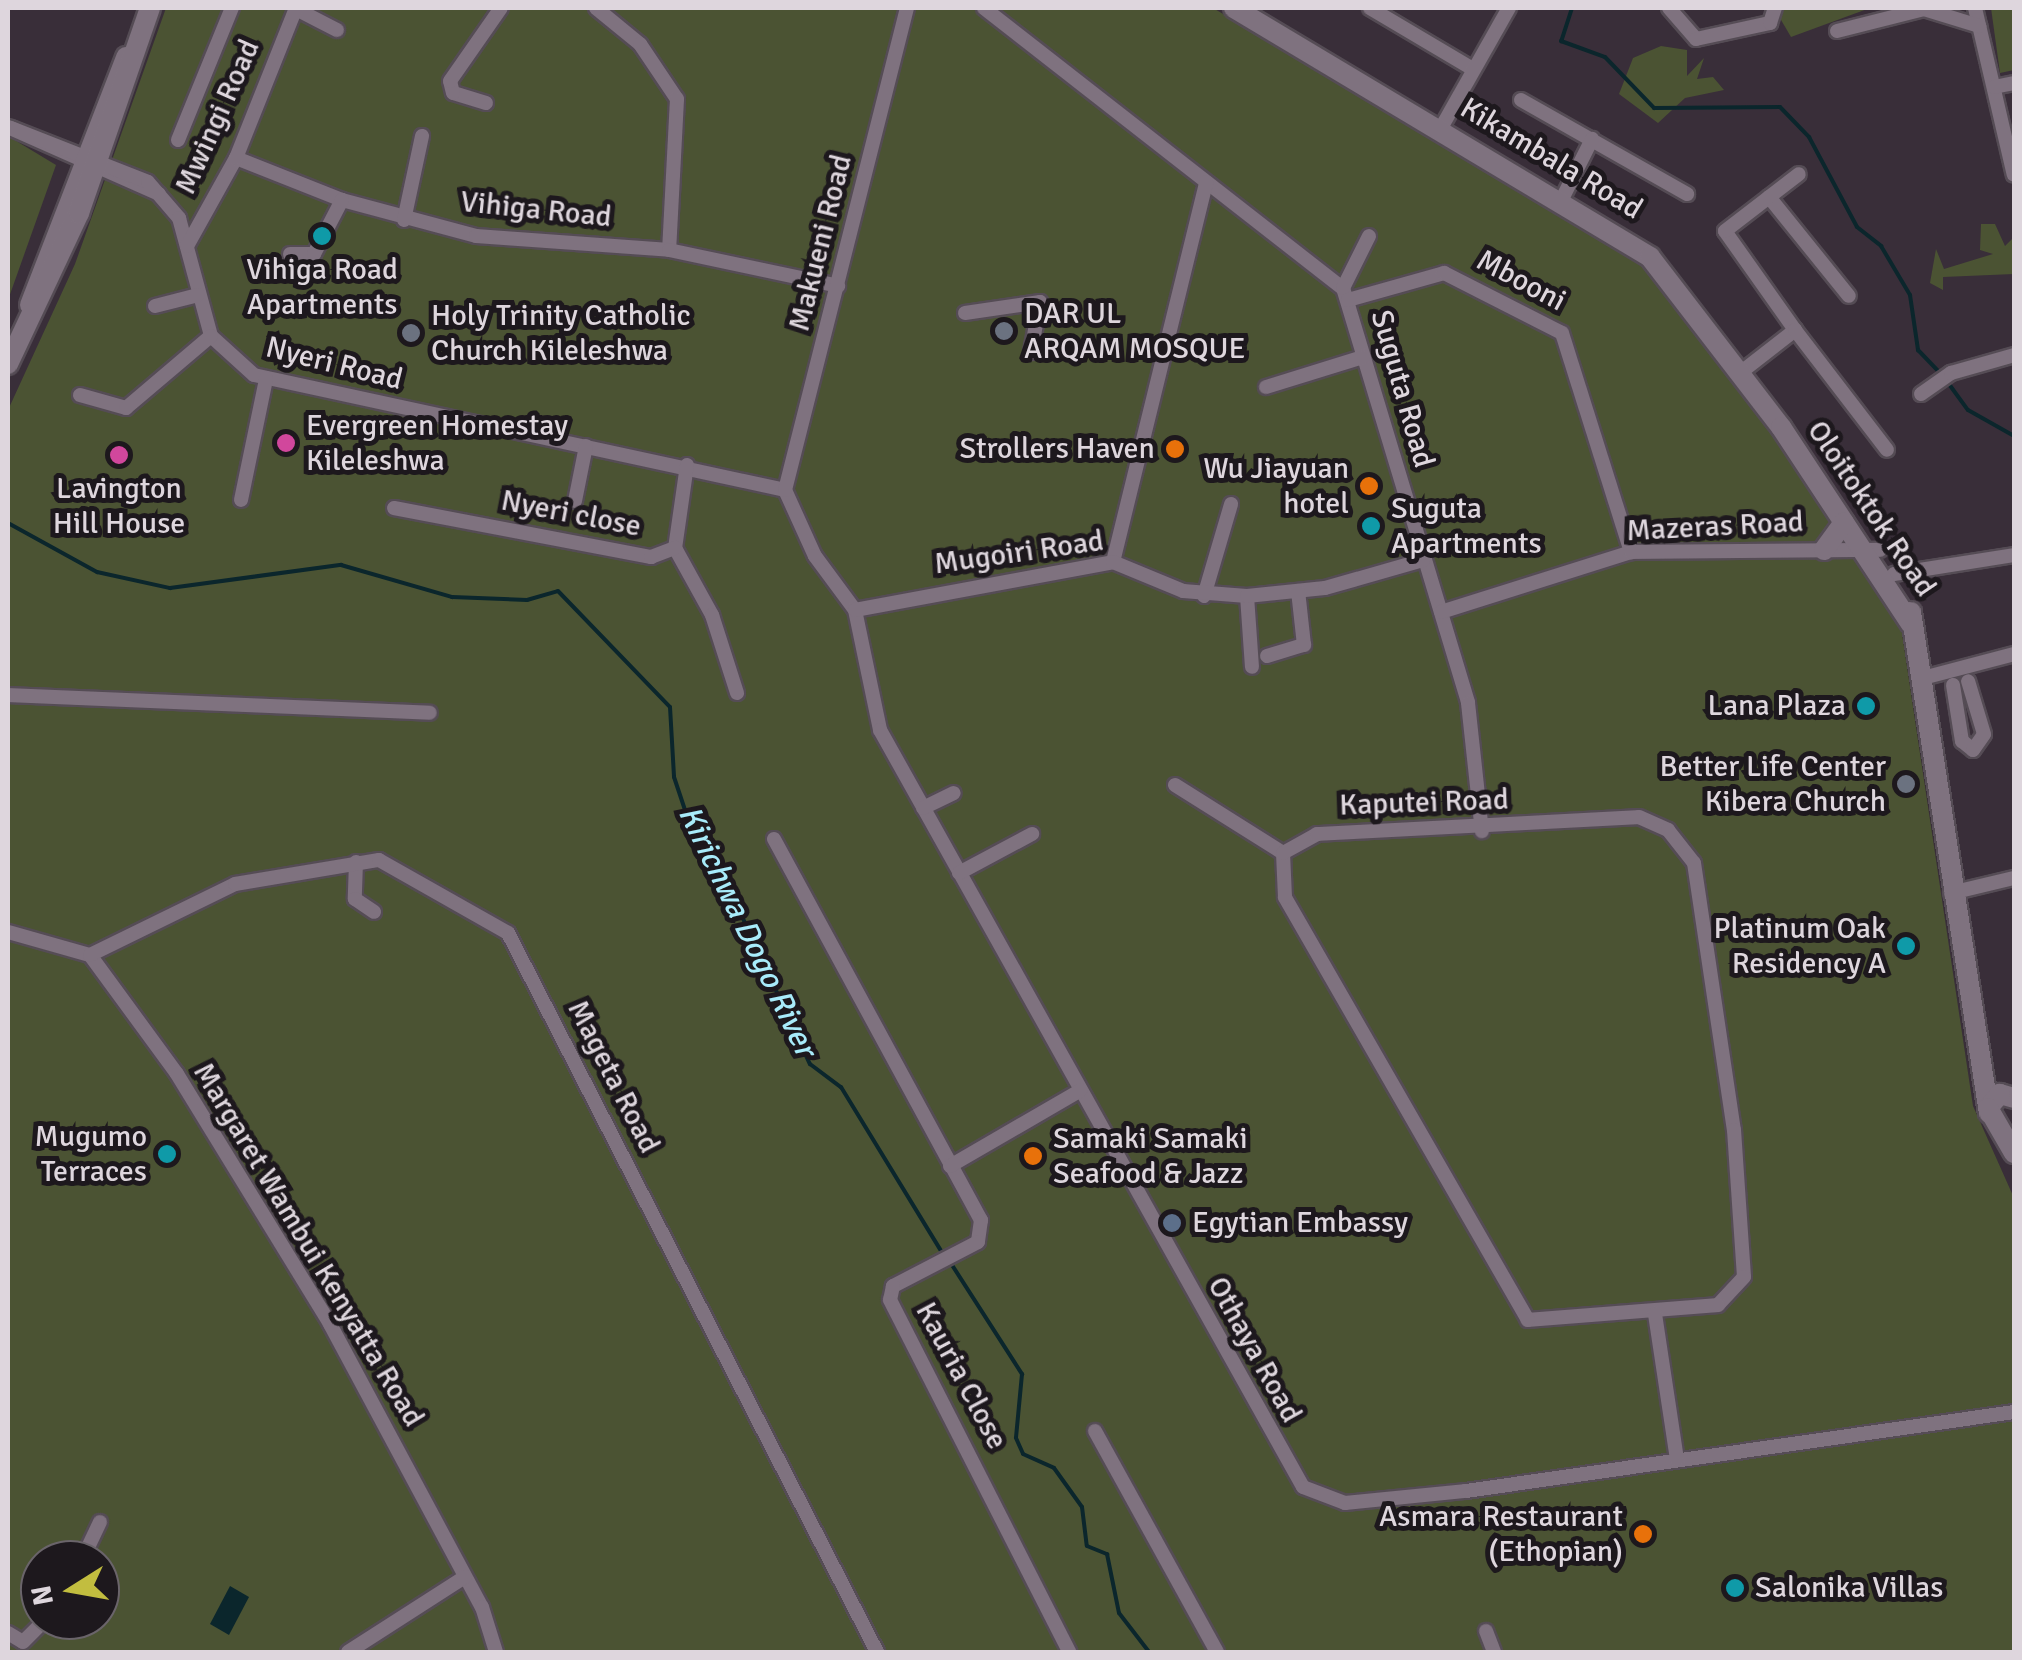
<!DOCTYPE html>
<style>
body{margin:0}
#map{position:relative;width:2022px;height:1660px;overflow:hidden;background:#392e39;font-family:Signika,sans-serif}
div>[style]{position:absolute}
[style*='--x']{left:calc(var(--x)*1px);top:calc(var(--y)*1px);width:calc(var(--w)*1px);rotate:calc(var(--a)*1deg)}
.green>*{inset:0;background:#4b5333}
.water>*{inset:0;background:#0b262c}
.stream>*{height:4px;margin:-2px;padding:0 2px;transform-origin:2px;border-radius:2px;background:#0b262c}
.roads{filter:drop-shadow(2px 0 #554c55) drop-shadow(-2px 0 #554c55) drop-shadow(0 2px #554c55) drop-shadow(0 -2px #554c55)}
.street>*{height:14px;margin:-7px;padding:0 7px;transform-origin:7px;border-radius:7px;background:#7f727f}
.secondary>*{height:20px;margin:-10px;padding:0 10px;transform-origin:10px;border-radius:10px;background:#7f727f}
.dots>*{width:28px;height:28px;translate:-50% -50%;box-sizing:border-box;border:5px solid #1d181d;border-radius:50%}
span{translate:-50% -50%;white-space:nowrap;text-align:center;line-height:1.15;-webkit-text-stroke:10px #1d181d;paint-order:stroke}
.street-label{font-size:30px;color:#ded6dd}
.poi-label{font-size:30px;color:#ded6dd}
.left{translate:0 -50%;text-align:left}
.right{translate:-100% -50%;text-align:right}
.water-label{font-size:32px;color:#a8ebfa;font-style:italic}
.frame{position:absolute;inset:0;border:10px solid #ded6dd;pointer-events:none}
.north{position:absolute;left:20px;top:1540px;width:100px;height:100px;box-sizing:border-box;background:#1d181d;border:2px solid #6a646a;border-radius:50%;rotate:259deg;font-size:28px;font-weight:700;line-height:40px;text-align:center;color:#ded6dd}
.north::after{content:'';display:block;margin:auto;width:35px;height:45px;background:#c2bd3f;clip-path:polygon(50% 0,100% 100%,50% 72%,0 100%)}
</style>
<div id="map">
<div class="green">
<div style="clip-path:polygon(evenodd,166px 8px,1213px 8px,1640px 262px,1754px 404px,1901px 627px,1973px 1106px,2014px 1198px,2014px 1652px,8px 1652px,8px 410px,75px 264px,166px 8px,40px 1560px,100px 1560px,100px 1620px,40px 1620px,40px 1560px)"></div>
<div style="clip-path:polygon(1774px 8px,1870px 8px,1791px 37px)"></div>
<div style="clip-path:polygon(1991px 8px,2014px 8px,2014px 70px,2000px 73px)"></div>
<div style="clip-path:polygon(1661px 46px,1687px 50px,1687px 76px,1704px 58px,1697px 79px,1713px 77px,1724px 90px,1685px 98px,1658px 123px,1619px 94px,1633px 58px)"></div>
<div style="clip-path:polygon(8px 136px,56px 165px,8px 300px)"></div>
<div style="clip-path:polygon(1981px 224px,1995px 224px,2005px 246px,2014px 237px,2014px 274px,1943px 277px,1943px 290px,1930px 283px,1936px 249px,1944px 269px,1993px 254px,1980px 250px)"></div>
</div>
<div class="water">
<div style="clip-path:polygon(230px 1586px,249px 1597px,229px 1635px,210px 1624px)"></div>
</div>
<div class="stream">
<div style="--x:1572;--y:8;--w:35;--a:108"></div>
<div style="--x:1561;--y:41;--w:47;--a:20"></div>
<div style="--x:1605;--y:57;--w:71;--a:46.1"></div>
<div style="--x:1654;--y:108;--w:126;--a:-0.5"></div>
<div style="--x:1780;--y:107;--w:42;--a:46"></div>
<div style="--x:1809;--y:137;--w:102;--a:61.9"></div>
<div style="--x:1857;--y:227;--w:31;--a:38"></div>
<div style="--x:1881;--y:246;--w:57;--a:59.4"></div>
<div style="--x:1910;--y:295;--w:56;--a:81.7"></div>
<div style="--x:1918;--y:350;--w:32;--a:46"></div>
<div style="--x:1946;--y:380;--w:37;--a:54"></div>
<div style="--x:1968;--y:410;--w:53;--a:29.5"></div>
<div style="--x:8;--y:523;--w:102;--a:28.8"></div>
<div style="--x:97;--y:572;--w:75;--a:12.4"></div>
<div style="--x:170;--y:588;--w:173;--a:-7.7"></div>
<div style="--x:341;--y:565;--w:116;--a:16.1"></div>
<div style="--x:452;--y:597;--w:75;--a:2.3"></div>
<div style="--x:527;--y:600;--w:32;--a:-16"></div>
<div style="--x:558;--y:591;--w:161;--a:46"></div>
<div style="--x:670;--y:707;--w:70;--a:86.7"></div>
<div style="--x:674;--y:777;--w:54;--a:71.6"></div>
<div style="--x:691;--y:828;--w:69;--a:57.5"></div>
<div style="--x:728;--y:886;--w:196;--a:65.3"></div>
<div style="--x:810;--y:1064;--w:39;--a:37"></div>
<div style="--x:841;--y:1087;--w:192;--a:58.6"></div>
<div style="--x:952;--y:1265;--w:130;--a:57.3"></div>
<div style="--x:1022;--y:1374;--w:64;--a:95.4"></div>
<div style="--x:1016;--y:1438;--w:17;--a:66"></div>
<div style="--x:1023;--y:1454;--w:34;--a:24"></div>
<div style="--x:1054;--y:1468;--w:48;--a:54.3"></div>
<div style="--x:1082;--y:1507;--w:39;--a:83"></div>
<div style="--x:1087;--y:1546;--w:22;--a:22"></div>
<div style="--x:1107;--y:1554;--w:60;--a:78.5"></div>
<div style="--x:1119;--y:1613;--w:49;--a:52.4"></div>
</div>
<div class="roads">
<div class="street">
<div style="--x:596;--y:8;--w:57;--a:39.3"></div>
<div style="--x:640;--y:44;--w:66;--a:56.1"></div>
<div style="--x:677;--y:99;--w:151;--a:93"></div>
<div style="--x:984;--y:8;--w:455;--a:38"></div>
<div style="--x:1343;--y:288;--w:433;--a:73.2"></div>
<div style="--x:1468;--y:703;--w:129;--a:83.8"></div>
<div style="--x:1370;--y:8;--w:117;--a:30.7"></div>
<div style="--x:1669;--y:8;--w:41;--a:48.9"></div>
<div style="--x:1696;--y:39;--w:76;--a:-12.2"></div>
<div style="--x:1770;--y:23;--w:16;--a:-72"></div>
<div style="--x:1975;--y:8;--w:171;--a:76.9"></div>
<div style="--x:296;--y:9;--w:46;--a:27.1"></div>
<div style="--x:1837;--y:31;--w:90;--a:-14.2"></div>
<div style="--x:1924;--y:9;--w:58;--a:17.2"></div>
<div style="--x:1994;--y:87;--w:20;--a:-11"></div>
<div style="--x:1521;--y:100;--w:191;--a:29.5"></div>
<div style="--x:486;--y:103;--w:34;--a:-163"></div>
<div style="--x:453;--y:93;--w:12;--a:-104"></div>
<div style="--x:450;--y:81;--w:89;--a:-55.1"></div>
<div style="--x:8;--y:127;--w:165;--a:23.9"></div>
<div style="--x:11;--y:128;--w:147;--a:21.5"></div>
<div style="--x:148;--y:182;--w:48;--a:49.3"></div>
<div style="--x:179;--y:218;--w:122;--a:74.8"></div>
<div style="--x:211;--y:336;--w:58;--a:42.2"></div>
<div style="--x:254;--y:375;--w:543;--a:12.22"></div>
<div style="--x:1441;--y:128;--w:138;--a:-60.5"></div>
<div style="--x:178;--y:140;--w:143;--a:-67.8"></div>
<div style="--x:236;--y:158;--w:114;--a:21.6"></div>
<div style="--x:342;--y:200;--w:139;--a:15"></div>
<div style="--x:476;--y:236;--w:194;--a:4.1"></div>
<div style="--x:669;--y:250;--w:173;--a:12"></div>
<div style="--x:1563;--y:197;--w:65;--a:-63.4"></div>
<div style="--x:1769;--y:197;--w:127;--a:51.1"></div>
<div style="--x:404;--y:220;--w:86;--a:-77.9"></div>
<div style="--x:187;--y:246;--w:101;--a:-60.9"></div>
<div style="--x:236;--y:158;--w:162;--a:-68.2"></div>
<div style="--x:290;--y:254;--w:24;--a:0"></div>
<div style="--x:314;--y:254;--w:61;--a:-62.6"></div>
<div style="--x:1343;--y:288;--w:58;--a:-63.4"></div>
<div style="--x:1348;--y:300;--w:100;--a:-15.7"></div>
<div style="--x:1444;--y:273;--w:132;--a:27"></div>
<div style="--x:1562;--y:333;--w:230;--a:72.5"></div>
<div style="--x:155;--y:306;--w:44;--a:-14.3"></div>
<div style="--x:965;--y:313;--w:76;--a:-8.3"></div>
<div style="--x:1040;--y:302;--w:51;--a:100.2"></div>
<div style="--x:1795;--y:330;--w:121;--a:-125.3"></div>
<div style="--x:1725;--y:231;--w:93;--a:-37.6"></div>
<div style="--x:1740;--y:373;--w:70;--a:-38"></div>
<div style="--x:1795;--y:330;--w:151;--a:52.5"></div>
<div style="--x:1266;--y:387;--w:102;--a:-17.2"></div>
<div style="--x:1921;--y:394;--w:37;--a:-35"></div>
<div style="--x:1951;--y:373;--w:66;--a:-15.9"></div>
<div style="--x:80;--y:395;--w:48;--a:15.8"></div>
<div style="--x:126;--y:408;--w:111;--a:-40.3"></div>
<div style="--x:687;--y:465;--w:84;--a:98.2"></div>
<div style="--x:675;--y:548;--w:77;--a:61.1"></div>
<div style="--x:712;--y:615;--w:82;--a:72.2"></div>
<div style="--x:785;--y:490;--w:72;--a:65.6"></div>
<div style="--x:815;--y:556;--w:67;--a:53.5"></div>
<div style="--x:855;--y:610;--w:123;--a:78.2"></div>
<div style="--x:880;--y:730;--w:867;--a:60.8"></div>
<div style="--x:1303;--y:1487;--w:45;--a:20.9"></div>
<div style="--x:1345;--y:1503;--w:122;--a:-5.7"></div>
<div style="--x:1466;--y:1491;--w:554;--a:-8.2"></div>
<div style="--x:785;--y:490;--w:497;--a:-75.8"></div>
<div style="--x:241;--y:500;--w:124;--a:-78.3"></div>
<div style="--x:575;--y:501;--w:56;--a:-78.7"></div>
<div style="--x:394;--y:508;--w:262;--a:10.8"></div>
<div style="--x:651;--y:557;--w:26;--a:-21"></div>
<div style="--x:1113;--y:562;--w:391;--a:-76.2"></div>
<div style="--x:1894;--y:574;--w:121;--a:-9"></div>
<div style="--x:1204;--y:596;--w:96;--a:-73.6"></div>
<div style="--x:1247;--y:596;--w:71;--a:86"></div>
<div style="--x:855;--y:610;--w:262;--a:-10.5"></div>
<div style="--x:1113;--y:562;--w:76;--a:22.5"></div>
<div style="--x:1183;--y:591;--w:64;--a:4.5"></div>
<div style="--x:1247;--y:596;--w:78;--a:-5.9"></div>
<div style="--x:1325;--y:588;--w:102;--a:-15.9"></div>
<div style="--x:1441;--y:612;--w:199;--a:-17.5"></div>
<div style="--x:1631;--y:552;--w:249;--a:-0.5"></div>
<div style="--x:1267;--y:656;--w:39;--a:-17"></div>
<div style="--x:1304;--y:645;--w:54;--a:-96.3"></div>
<div style="--x:1919;--y:679;--w:98;--a:-14.7"></div>
<div style="--x:1953;--y:685;--w:57;--a:80.9"></div>
<div style="--x:1962;--y:741;--w:14;--a:39"></div>
<div style="--x:1973;--y:750;--w:19;--a:-55"></div>
<div style="--x:1984;--y:734;--w:55;--a:-106.8"></div>
<div style="--x:8;--y:695;--w:422;--a:2.4"></div>
<div style="--x:1175;--y:785;--w:128;--a:32.2"></div>
<div style="--x:923;--y:808;--w:34;--a:-26"></div>
<div style="--x:1639;--y:817;--w:32;--a:24"></div>
<div style="--x:1668;--y:830;--w:42;--a:51.8"></div>
<div style="--x:1694;--y:863;--w:270;--a:81.5"></div>
<div style="--x:1734;--y:1130;--w:147;--a:86.1"></div>
<div style="--x:1744;--y:1277;--w:38;--a:133"></div>
<div style="--x:1718;--y:1305;--w:191;--a:175.5"></div>
<div style="--x:1528;--y:1320;--w:488;--a:-119.9"></div>
<div style="--x:1285;--y:897;--w:44;--a:-92.6"></div>
<div style="--x:1283;--y:853;--w:39;--a:-29"></div>
<div style="--x:1317;--y:834;--w:322;--a:-3"></div>
<div style="--x:774;--y:839;--w:434;--a:61.5"></div>
<div style="--x:981;--y:1220;--w:22;--a:98"></div>
<div style="--x:978;--y:1242;--w:96;--a:152.6"></div>
<div style="--x:893;--y:1286;--w:14;--a:102"></div>
<div style="--x:890;--y:1300;--w:395;--a:63"></div>
<div style="--x:356;--y:862;--w:37;--a:92"></div>
<div style="--x:355;--y:899;--w:23;--a:34"></div>
<div style="--x:959;--y:873;--w:83;--a:-28.1"></div>
<div style="--x:1951;--y:893;--w:65;--a:-13.4"></div>
<div style="--x:8;--y:932;--w:85;--a:15.7"></div>
<div style="--x:90;--y:955;--w:147;--a:53.8"></div>
<div style="--x:177;--y:1074;--w:293;--a:58.5"></div>
<div style="--x:330;--y:1324;--w:321;--a:61.8"></div>
<div style="--x:482;--y:1607;--w:47;--a:72.7"></div>
<div style="--x:90;--y:955;--w:161;--a:-26.1"></div>
<div style="--x:235;--y:884;--w:146;--a:-9.5"></div>
<div style="--x:379;--y:860;--w:148;--a:29.5"></div>
<div style="--x:508;--y:933;--w:808;--a:62.83"></div>
<div style="--x:950;--y:1166;--w:151;--a:-30.1"></div>
<div style="--x:1655;--y:1314;--w:147;--a:81.4"></div>
<div style="--x:1095;--y:1431;--w:252;--a:61.1"></div>
<div style="--x:82;--y:1560;--w:42;--a:-64.7"></div>
<div style="--x:1486;--y:1631;--w:22;--a:69"></div>
<div style="--x:8;--y:1633;--w:17;--a:31"></div>
<div style="--x:23;--y:1642;--w:31;--a:-45"></div>
<div style="--x:348;--y:1652;--w:139;--a:-32.7"></div>
</div>
<div class="secondary">
<div style="--x:1234;--y:8;--w:485;--a:30.9"></div>
<div style="--x:1650;--y:257;--w:215;--a:52.4"></div>
<div style="--x:1781;--y:427;--w:236;--a:56.6"></div>
<div style="--x:30;--y:305;--w:266;--a:-68.8"></div>
<div style="--x:8;--y:364;--w:167;--a:-64.8"></div>
<div style="--x:79;--y:213;--w:217;--a:-70.9"></div>
<div style="--x:1824;--y:550;--w:34;--a:-54"></div>
<div style="--x:1911;--y:612;--w:507;--a:81.15"></div>
<div style="--x:2014;--y:1098;--w:15;--a:-164"></div>
<div style="--x:2000;--y:1094;--w:18;--a:131"></div>
<div style="--x:1988;--y:1108;--w:52;--a:60"></div>
</div>
</div>
<div class="dots">
<div style="left:322px;top:236px;background:#0f9aa8"></div>
<div style="left:1004px;top:331px;background:#6b7280"></div>
<div style="left:411px;top:333px;background:#6b7280"></div>
<div style="left:286px;top:443px;background:#d1479c"></div>
<div style="left:1175px;top:449px;background:#e8710a"></div>
<div style="left:119px;top:455px;background:#d1479c"></div>
<div style="left:1369px;top:486px;background:#e8710a"></div>
<div style="left:1371px;top:526px;background:#0f9aa8"></div>
<div style="left:1866px;top:706px;background:#0f9aa8"></div>
<div style="left:1906px;top:784px;background:#6b7280"></div>
<div style="left:1906px;top:946px;background:#0f9aa8"></div>
<div style="left:167px;top:1154px;background:#0f9aa8"></div>
<div style="left:1033px;top:1156px;background:#e8710a"></div>
<div style="left:1172px;top:1223px;background:#5c6f8a"></div>
<div style="left:1643px;top:1534px;background:#e8710a"></div>
<div style="left:1735px;top:1588px;background:#0f9aa8"></div>
</div>
<div class="street-label">
<span style="left:218px;top:117px;rotate:-66deg">Mwingi Road</span>
<span style="left:1551px;top:159px;rotate:31deg">Kikambala Road</span>
<span style="left:536px;top:210px;rotate:6deg">Vihiga Road</span>
<span style="left:821px;top:243px;rotate:-76deg">Makueni Road</span>
<span style="left:1521px;top:281px;rotate:28deg">Mbooni</span>
<span style="left:334px;top:364px;rotate:14deg">Nyeri Road</span>
<span style="left:1402px;top:389px;rotate:74deg">Suguta Road</span>
<span style="left:1871px;top:509px;rotate:56deg">Oloitoktok Road</span>
<span style="left:571px;top:514px;rotate:11deg">Nyeri close</span>
<span style="left:1715px;top:527px;rotate:-3deg">Mazeras Road</span>
<span style="left:1019px;top:553px;rotate:-8deg">Mugoiri Road</span>
<span style="left:1424px;top:803px;rotate:-2deg">Kaputei Road</span>
<span style="left:613px;top:1077px;rotate:63deg">Mageta Road</span>
<span style="left:308px;top:1245px;rotate:59deg">Margaret Wambui Kenyatta Road</span>
<span style="left:1254px;top:1350px;rotate:61deg">Othaya Road</span>
<span style="left:961px;top:1376px;rotate:62deg">Kauria Close</span>
</div>
<div class="poi-label">
<span style="left:322px;top:287px">Vihiga Road<br>Apartments</span>
<span class="left" style="left:1024px;top:331px">DAR UL<br>ARQAM MOSQUE</span>
<span class="left" style="left:431px;top:333px">Holy Trinity Catholic<br>Church Kileleshwa</span>
<span class="left" style="left:306px;top:443px">Evergreen Homestay<br>Kileleshwa</span>
<span class="right" style="left:1155px;top:449px">Strollers Haven</span>
<span class="right" style="left:1349px;top:486px">Wu Jiayuan<br>hotel</span>
<span style="left:119px;top:506px">Lavington<br>Hill House</span>
<span class="left" style="left:1391px;top:526px">Suguta<br>Apartments</span>
<span class="right" style="left:1846px;top:706px">Lana Plaza</span>
<span class="right" style="left:1886px;top:784px">Better Life Center<br>Kibera Church</span>
<span class="right" style="left:1886px;top:946px">Platinum Oak<br>Residency A</span>
<span class="right" style="left:147px;top:1154px">Mugumo<br>Terraces</span>
<span class="left" style="left:1053px;top:1156px">Samaki Samaki<br>Seafood &amp; Jazz</span>
<span class="left" style="left:1192px;top:1223px">Egytian Embassy</span>
<span class="right" style="left:1623px;top:1534px">Asmara Restaurant<br>(Ethopian)</span>
<span class="left" style="left:1755px;top:1588px">Salonika Villas</span>
</div>
<div class="water-label">
<span style="left:747px;top:931px;rotate:64deg">Kirichwa Dogo River</span>
</div>
<div class="frame"></div>
<div class="north">N</div>
</div>
